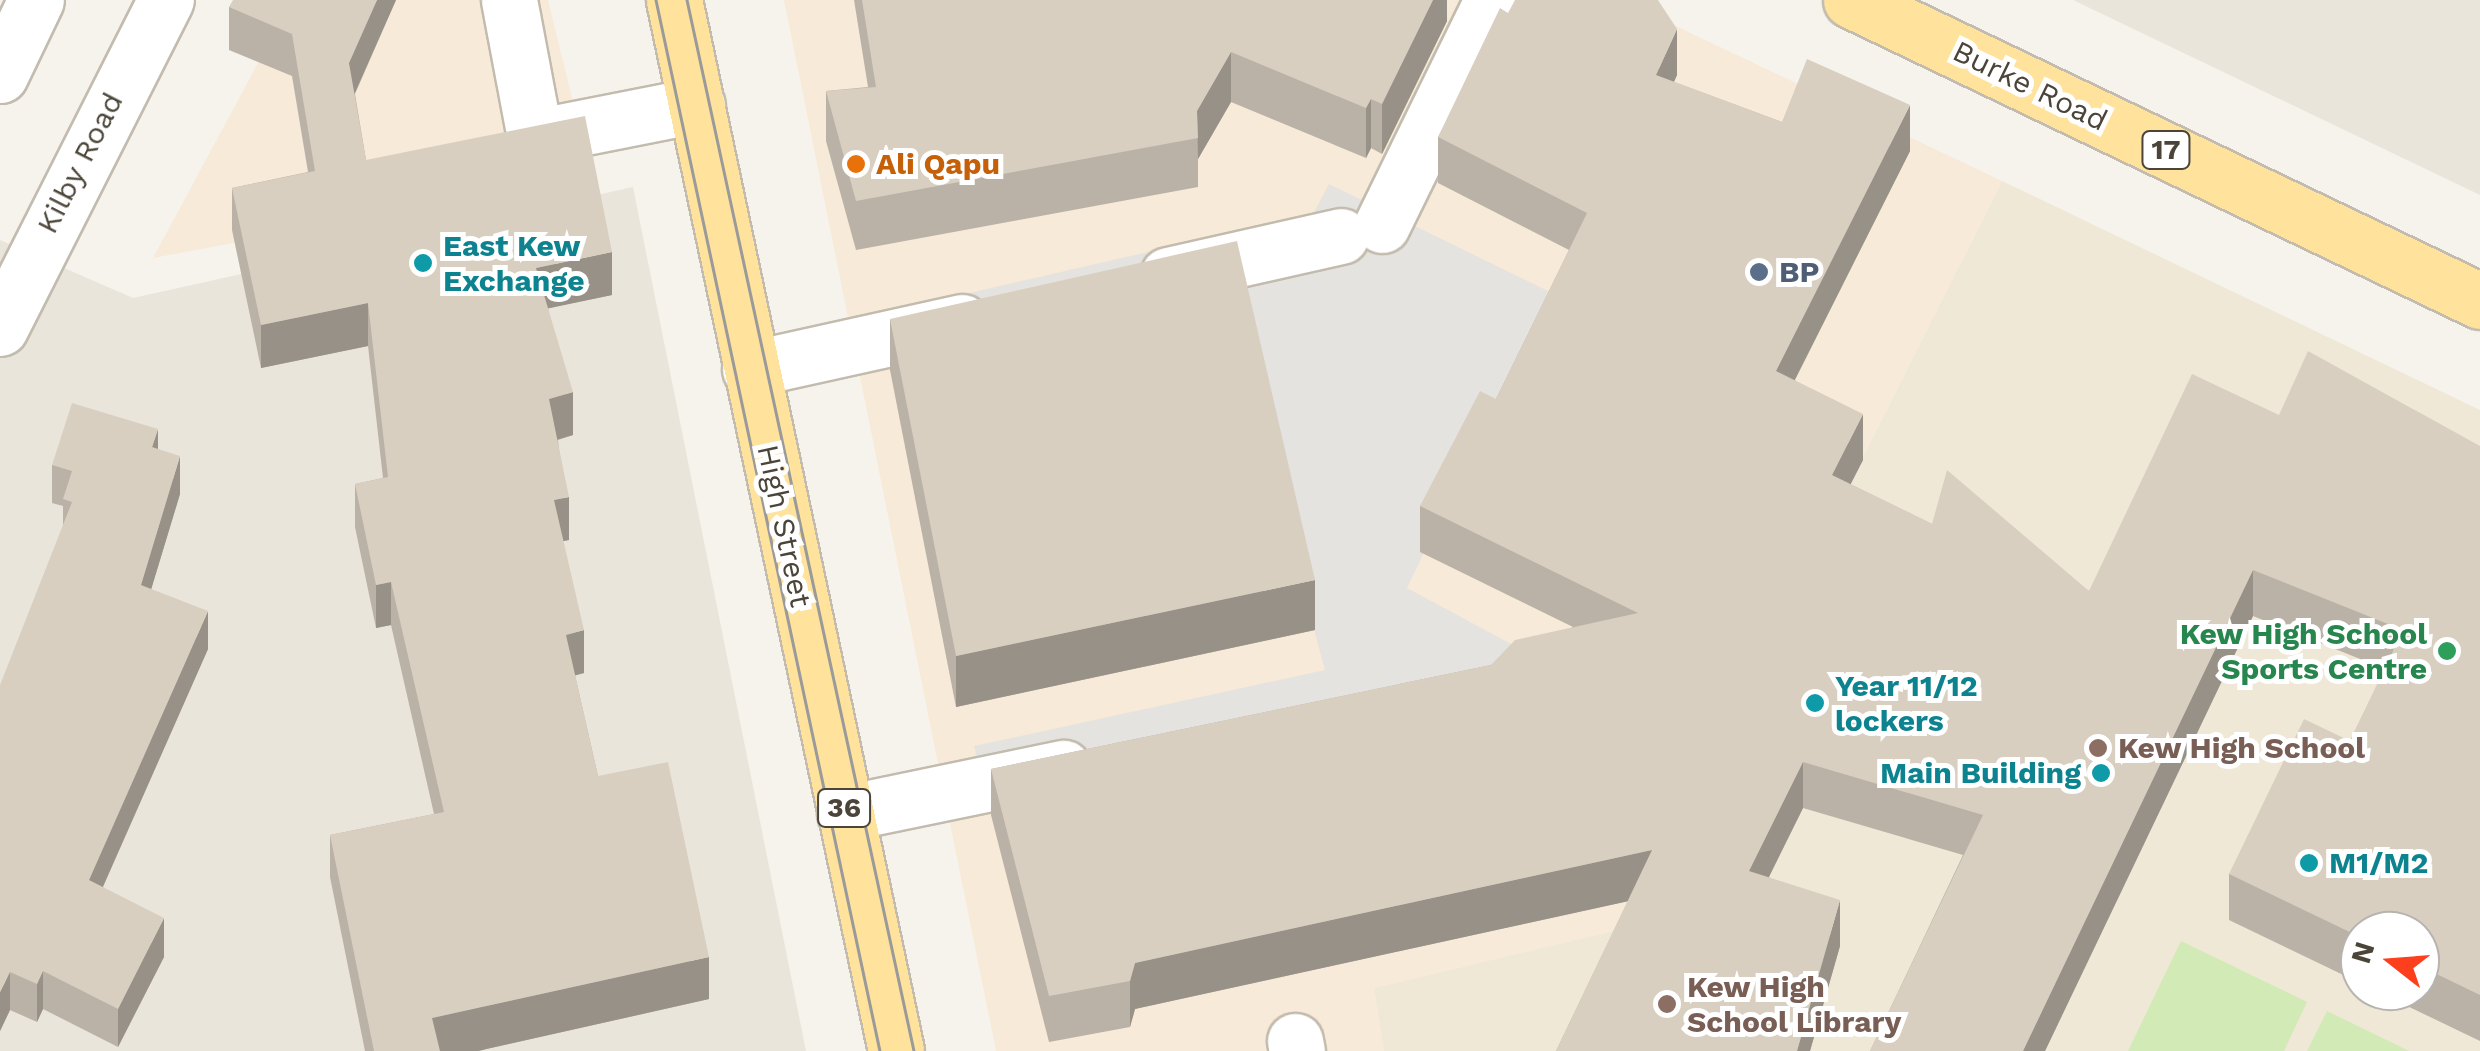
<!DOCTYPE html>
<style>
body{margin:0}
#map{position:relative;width:2480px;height:1051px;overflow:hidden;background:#f6f3ec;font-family:"Work Sans",sans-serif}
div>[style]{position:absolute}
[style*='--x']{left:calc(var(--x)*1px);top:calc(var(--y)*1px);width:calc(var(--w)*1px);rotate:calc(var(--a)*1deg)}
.residential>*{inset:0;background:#eae5da}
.commercial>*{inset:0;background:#f7ead8}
.education>*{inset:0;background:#efe8d6}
.green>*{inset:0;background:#d2eab5}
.parking>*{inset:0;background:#e5e3e0}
.roads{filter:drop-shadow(2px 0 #c2bbae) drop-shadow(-2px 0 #c2bbae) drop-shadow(0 2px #c2bbae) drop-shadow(0 -2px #c2bbae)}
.minor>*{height:55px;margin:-27.5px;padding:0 27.5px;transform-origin:27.5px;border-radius:27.5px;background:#fff}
.major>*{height:55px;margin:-27.5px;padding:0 27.5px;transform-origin:27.5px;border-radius:27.5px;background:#ffe39c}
.tram>*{height:2.5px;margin:-1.25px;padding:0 1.25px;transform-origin:1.25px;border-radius:1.25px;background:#9a9a9a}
.wall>*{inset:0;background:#bab2a6}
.shaded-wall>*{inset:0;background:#979187}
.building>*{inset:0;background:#d8cfc1}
.dots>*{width:28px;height:28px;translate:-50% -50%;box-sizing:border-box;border:5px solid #fff;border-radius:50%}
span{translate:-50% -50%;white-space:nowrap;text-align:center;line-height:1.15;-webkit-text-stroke:10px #fff;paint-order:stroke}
.shield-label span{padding:2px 8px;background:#fff;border:2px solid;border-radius:8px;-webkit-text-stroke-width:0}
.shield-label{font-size:28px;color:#4b4439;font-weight:700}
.street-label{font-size:30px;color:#4b4439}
.food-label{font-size:30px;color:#c56008;font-weight:700}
.left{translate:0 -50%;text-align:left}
.culture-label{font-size:30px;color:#0d838f;font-weight:700}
.right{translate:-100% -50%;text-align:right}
.service-label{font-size:30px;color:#4e5e75;font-weight:700}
.leisure-label{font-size:30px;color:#27864d;font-weight:700}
.education-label{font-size:30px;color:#785e54;font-weight:700}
.north{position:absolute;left:2340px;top:911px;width:100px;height:100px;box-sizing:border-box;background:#fff;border:2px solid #b7b4b0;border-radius:50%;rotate:287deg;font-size:28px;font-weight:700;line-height:40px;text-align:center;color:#4b4439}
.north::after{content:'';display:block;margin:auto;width:35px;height:45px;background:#fc3f1d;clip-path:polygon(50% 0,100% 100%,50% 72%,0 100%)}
</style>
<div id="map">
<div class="residential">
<div style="clip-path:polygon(2073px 0,2480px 0,2480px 195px)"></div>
<div style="clip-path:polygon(633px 187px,806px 1051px,0 1051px,0 240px,133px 298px)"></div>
</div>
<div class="commercial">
<div style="clip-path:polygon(292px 0,548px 0,591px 176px,153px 258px)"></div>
<div style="clip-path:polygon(784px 0,1621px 0,2002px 181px,1626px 928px,1374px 988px,1384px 1051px,996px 1051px)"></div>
</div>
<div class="education">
<div style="clip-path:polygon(evenodd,2002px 181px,2480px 410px,2480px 1051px,1384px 1051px,1374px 988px,1626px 928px,2002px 181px,2360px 931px,2420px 931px,2420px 991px,2360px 991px,2360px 931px)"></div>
</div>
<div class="green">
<div style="clip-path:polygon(2181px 941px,2307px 1002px,2284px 1051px,2128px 1051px)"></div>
<div style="clip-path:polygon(2327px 1011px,2409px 1051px,2307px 1051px)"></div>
</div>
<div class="parking">
<div style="clip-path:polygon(1329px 184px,1550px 292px,1407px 588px,1580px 681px,988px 803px,974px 746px,1325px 670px,1309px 611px,900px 309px,1313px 214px)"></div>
</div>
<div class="roads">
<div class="minor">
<div style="--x:509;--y:0;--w:139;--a:79.3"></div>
<div style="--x:535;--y:137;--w:165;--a:-11.2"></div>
<div style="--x:0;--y:75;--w:83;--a:-64.4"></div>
<div style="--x:1382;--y:225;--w:250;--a:-63.9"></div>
<div style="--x:1168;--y:275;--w:177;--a:-12.7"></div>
<div style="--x:0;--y:328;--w:368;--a:-63.2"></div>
<div style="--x:750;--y:369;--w:217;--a:-12.5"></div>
<div style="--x:845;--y:813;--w:223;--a:-11.7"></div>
<div style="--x:1295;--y:1041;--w:10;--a:79"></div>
</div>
<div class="major">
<div style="--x:674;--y:0;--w:1074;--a:78.07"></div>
<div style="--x:1851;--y:0;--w:697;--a:25.57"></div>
</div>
</div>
<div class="tram">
<div style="--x:656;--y:0;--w:1075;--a:77.97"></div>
<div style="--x:687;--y:0;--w:1075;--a:77.81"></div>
</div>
<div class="wall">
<div style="clip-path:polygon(396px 0,355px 94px,366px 160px,612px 295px,548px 308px,573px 435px,558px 440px,569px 540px,563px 541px,584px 673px,575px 675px,598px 776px,709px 999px,478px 1051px,365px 1051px,330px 877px,330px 835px,434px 814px,391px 625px,376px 628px,355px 527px,355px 484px,383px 478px,368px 346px,261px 368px,232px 230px,232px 188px,308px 172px,292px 76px,229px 50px,229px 7px)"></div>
<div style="clip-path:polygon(854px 0,1447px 0,1447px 21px,1382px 154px,1371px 148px,1366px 158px,1231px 102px,1198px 159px,1198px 187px,856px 250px,826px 141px,826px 91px,868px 87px)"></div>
<div style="clip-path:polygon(1508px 13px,1677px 75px,1674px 82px,1782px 122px,1910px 151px,1795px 380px,1863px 460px,1850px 484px,1932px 524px,2089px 591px,2279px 415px,2480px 446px,2480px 1041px,2376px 991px,2420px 991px,2420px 931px,2360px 931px,2360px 983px,2229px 920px,2229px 874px,2350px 741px,2385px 669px,2253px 616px,2045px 1051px,1870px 1051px,1963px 855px,1803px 808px,1769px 877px,1840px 946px,1810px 1051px,1556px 1051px,1628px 901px,1135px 1009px,1130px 1027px,1049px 1042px,991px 815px,991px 769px,1491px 665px,1573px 627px,1420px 552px,1420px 506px,1496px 399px,1569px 250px,1438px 183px,1438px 137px)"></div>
<div style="clip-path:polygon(890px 319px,1315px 630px,956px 707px,890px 370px)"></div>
<div style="clip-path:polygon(158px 449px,180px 494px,151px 589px,208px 649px,103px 887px,164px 957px,118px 1047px,43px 1009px,37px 1022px,10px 1010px,0 1031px,63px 526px,63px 506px,52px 503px,52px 465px)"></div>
</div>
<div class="shaded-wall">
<div style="clip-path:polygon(377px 0,396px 0,349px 106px,349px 63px)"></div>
<div style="clip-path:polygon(1433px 0,1447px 0,1447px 21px,1382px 154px,1382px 104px)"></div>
<div style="clip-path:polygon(1677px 29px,1677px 75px,1656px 121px,1656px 75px)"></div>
<div style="clip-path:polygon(1231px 52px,1231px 102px,1198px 159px,1197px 111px)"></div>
<div style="clip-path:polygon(1371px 99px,1371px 148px,1366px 158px,1366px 108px)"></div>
<div style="clip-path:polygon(1910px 105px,1910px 151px,1776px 417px,1776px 371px)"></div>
<div style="clip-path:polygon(612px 252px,612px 295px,536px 311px,536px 268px)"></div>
<div style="clip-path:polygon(368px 303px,368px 346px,261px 368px,261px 325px)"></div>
<div style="clip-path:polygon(573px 392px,573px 435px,549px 442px,549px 399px)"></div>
<div style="clip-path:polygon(1863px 414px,1863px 460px,1832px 521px,1832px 475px)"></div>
<div style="clip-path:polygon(158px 429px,158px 467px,152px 447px)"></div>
<div style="clip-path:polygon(180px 456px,180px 494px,141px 623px,141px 585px)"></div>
<div style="clip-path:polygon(569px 497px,569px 540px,554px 543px,554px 500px)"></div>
<div style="clip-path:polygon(2253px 570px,2253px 616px,2045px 1051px,2023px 1051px)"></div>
<div style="clip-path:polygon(1315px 580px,1315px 630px,956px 707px,956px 656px)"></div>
<div style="clip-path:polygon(391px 582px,391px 625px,376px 628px,376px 585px)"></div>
<div style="clip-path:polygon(208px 611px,208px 649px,89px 918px,89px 880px)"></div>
<div style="clip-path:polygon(584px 630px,584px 673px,566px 678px,566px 635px)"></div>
<div style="clip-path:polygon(1803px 762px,1803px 808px,1749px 917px,1749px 871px)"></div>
<div style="clip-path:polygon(1652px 850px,1652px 896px,1135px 1009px,1130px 1027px,1130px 981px,1135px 963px)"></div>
<div style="clip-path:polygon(1840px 900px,1840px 946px,1810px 1051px,1797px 1051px)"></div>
<div style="clip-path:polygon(164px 918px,164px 957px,118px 1047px,118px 1009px)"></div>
<div style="clip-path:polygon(709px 957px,709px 999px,478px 1051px,432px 1051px,432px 1018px)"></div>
<div style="clip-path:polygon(43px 971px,43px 1009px,37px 1022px,37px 984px)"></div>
<div style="clip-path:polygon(10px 972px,10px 1010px,0 1031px,0 992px)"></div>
</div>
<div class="building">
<div style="clip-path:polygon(233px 0,377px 0,349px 63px,366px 160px,585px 116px,612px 252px,536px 268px,573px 392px,549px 399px,569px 497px,554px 500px,584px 630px,566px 635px,598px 776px,668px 762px,709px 957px,432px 1018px,440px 1051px,374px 1051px,330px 835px,444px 812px,391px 582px,376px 585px,355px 484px,388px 477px,368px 303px,261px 325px,232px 188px,315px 171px,292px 34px,229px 7px)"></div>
<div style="clip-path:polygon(862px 0,1433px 0,1382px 104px,1371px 99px,1366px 108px,1231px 52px,1197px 111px,1198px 138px,856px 201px,826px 91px,876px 87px)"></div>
<div style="clip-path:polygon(1515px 0,1658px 0,1677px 29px,1656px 75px,1782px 122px,1807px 59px,1910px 105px,1776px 371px,1863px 414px,1832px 475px,1932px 524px,1947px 470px,2089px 591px,2192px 374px,2279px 415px,2308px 351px,2480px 446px,2480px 995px,2420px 966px,2420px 931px,2360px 931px,2360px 937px,2229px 874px,2304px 719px,2350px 741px,2403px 630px,2253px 570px,2023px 1051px,1870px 1051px,1983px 815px,1803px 762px,1749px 871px,1840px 900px,1797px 1051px,1556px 1051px,1652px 850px,1135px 963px,1130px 981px,1049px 996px,991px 769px,1491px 665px,1515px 640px,1638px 613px,1420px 506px,1480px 391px,1496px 399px,1587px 213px,1438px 137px,1500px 8px,1508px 13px)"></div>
<div style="clip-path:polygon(1237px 241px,1315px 580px,956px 656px,890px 319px)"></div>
<div style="clip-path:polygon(72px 403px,158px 429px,152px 447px,180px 456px,141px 585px,208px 611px,89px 880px,164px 918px,118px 1009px,43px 971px,37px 984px,10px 972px,0 992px,0 685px,72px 502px,63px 499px,72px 471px,52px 465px)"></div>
</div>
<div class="dots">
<div style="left:856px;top:164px;background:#e8710a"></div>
<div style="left:423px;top:263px;background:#0f9aa8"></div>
<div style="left:1759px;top:272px;background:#5c6f8a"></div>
<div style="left:2447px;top:651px;background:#2e9e5b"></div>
<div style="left:1815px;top:703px;background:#0f9aa8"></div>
<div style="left:2098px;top:748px;background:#8d6e63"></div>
<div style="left:2101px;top:773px;background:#0f9aa8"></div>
<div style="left:2309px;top:863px;background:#0f9aa8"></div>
<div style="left:1667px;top:1004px;background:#8d6e63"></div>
</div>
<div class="shield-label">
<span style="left:2166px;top:150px">17</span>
<span style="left:844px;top:808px">36</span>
</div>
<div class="street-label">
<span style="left:2030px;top:86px;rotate:26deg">Burke Road</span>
<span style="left:80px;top:163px;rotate:-63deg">Kilby Road</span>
<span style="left:784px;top:526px;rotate:78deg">High Street</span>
</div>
<div class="food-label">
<span class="left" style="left:876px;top:164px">Ali Qapu</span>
</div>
<div class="culture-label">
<span class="left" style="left:443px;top:263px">East Kew<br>Exchange</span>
<span class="left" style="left:1835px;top:703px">Year 11/12<br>lockers</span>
<span class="right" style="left:2081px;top:773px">Main Building</span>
<span class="left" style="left:2329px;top:863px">M1/M2</span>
</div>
<div class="service-label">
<span class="left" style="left:1779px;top:272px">BP</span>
</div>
<div class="leisure-label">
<span class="right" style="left:2427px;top:651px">Kew High School<br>Sports Centre</span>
</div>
<div class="education-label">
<span class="left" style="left:2118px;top:748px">Kew High School</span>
<span class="left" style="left:1687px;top:1004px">Kew High<br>School Library</span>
</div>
<div class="north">N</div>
</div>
